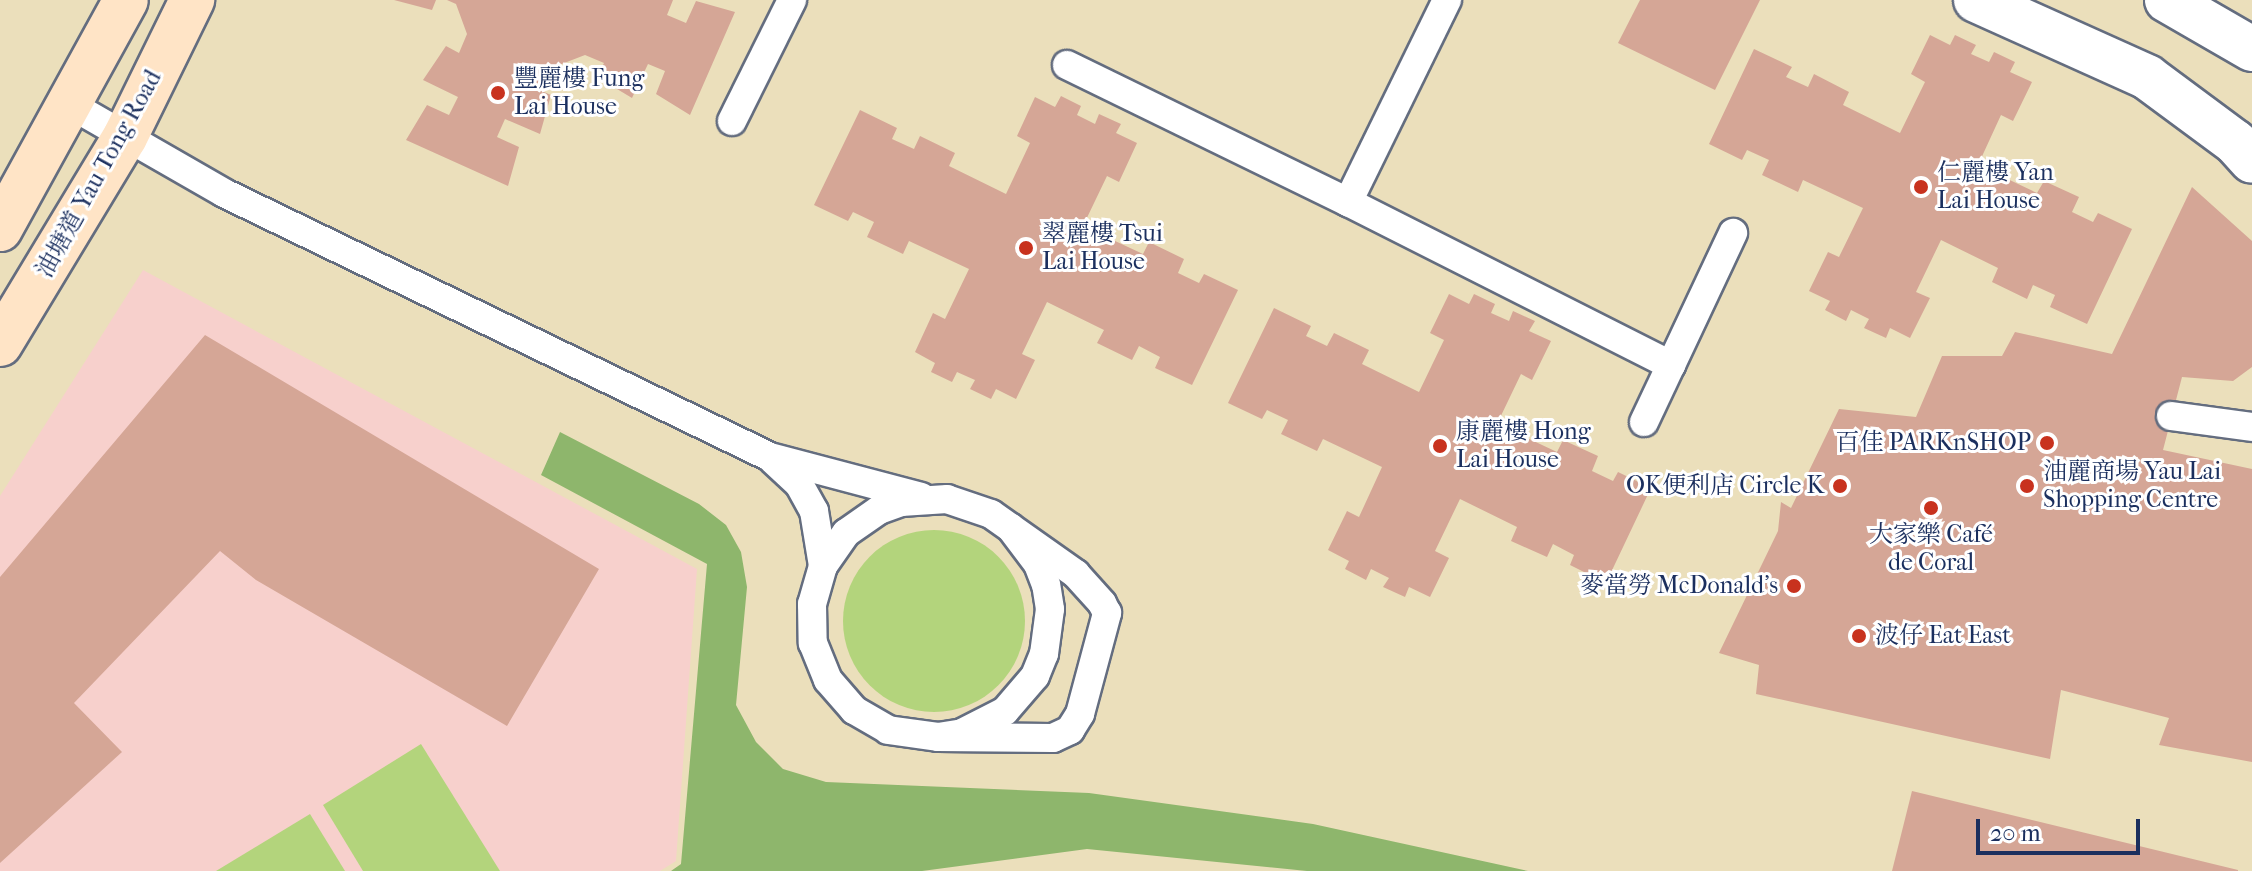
<!DOCTYPE html>
<meta charset="utf-8">
<style>
body{margin:0}
#map{position:relative;width:2252px;height:871px;overflow:hidden;background:#ebdfbb;font-family:"IM FELL French Canon","Noto Serif TC",serif}
div>[style]{position:absolute}
[style*='--x']{left:calc(var(--x)*1px);top:calc(var(--y)*1px);width:calc(var(--w)*1px);rotate:calc(var(--a)*1deg)}
.built>*{inset:0;background:#f7d0cc}
.green>*{inset:0;background:#b3d47c}
.round{border-radius:50%}
.forest>*{inset:0;background:#8eb66c}
.building>*{inset:0;background:#d5a696}
.roads{filter:drop-shadow(2px 0 #646d7f) drop-shadow(-2px 0 #646d7f) drop-shadow(0 2px #646d7f) drop-shadow(0 -2px #646d7f)}
.lane>*{height:28px;margin:-14px;padding:0 14px;transform-origin:14px;border-radius:14px;background:#fff}
.street>*{height:44px;margin:-22px;padding:0 22px;transform-origin:22px;border-radius:22px;background:#fff}
.secondary>*{height:44px;margin:-22px;padding:0 22px;transform-origin:22px;border-radius:22px;background:#ffe4c6}
.dots>*{width:22px;height:22px;translate:-50% -50%;box-sizing:border-box;border:4px solid #fff;border-radius:50%}
span{translate:-50% -50%;white-space:nowrap;text-align:center;line-height:1.15;-webkit-text-stroke:6px #fff;paint-order:stroke}
.poi-label{font-size:24px;color:#1b2f5e}
.left{translate:0 -50%;text-align:left}
.right{translate:-100% -50%;text-align:right}
.street-label{font-size:24px;color:#1b2f5e}
.scale{position:absolute;left:1976px;top:819px;width:164px;height:36px;box-sizing:border-box;border:4px solid #1b2f5e;border-top:0;padding-left:10px;font-size:24px;line-height:28px;white-space:nowrap;color:#1b2f5e;-webkit-text-stroke:6px #fff;paint-order:stroke}
</style>
<div id="map">
<div class="built">
<div style="clip-path:polygon(143px 270px,697px 569px,676px 861px,660px 871px,0 871px,0 496px)"></div>
</div>
<div class="green">
<div class="round" style="left:843px;top:530px;width:182px;height:182px"></div>
<div style="clip-path:polygon(421px 744px,500px 871px,363px 871px,323px 805px)"></div>
<div style="clip-path:polygon(310px 814px,345px 871px,216px 871px)"></div>
</div>
<div class="forest">
<div style="clip-path:polygon(560px 432px,699px 504px,726px 525px,741px 552px,747px 587px,736px 705px,756px 742px,783px 769px,826px 782px,1089px 793px,1313px 824px,1528px 871px,1307px 871px,1087px 849px,922px 871px,671px 871px,681px 864px,707px 564px,541px 475px)"></div>
</div>
<div class="building">
<div style="clip-path:polygon(394px 0,436px 0,432px 10px)"></div>
<div style="clip-path:polygon(447px 0,673px 0,667px 15px,686px 23px,696px 1px,735px 12px,690px 115px,656px 94px,665px 71px,648px 64px,632px 98px,597px 77px,604px 63px,585px 55px,546px 70px,537px 89px,551px 95px,540px 134px,505px 119px,497px 137px,519px 147px,508px 186px,406px 140px,427px 105px,449px 115px,458px 97px,423px 80px,446px 46px,459px 53px,467px 34px,456px 4px)"></div>
<div style="clip-path:polygon(1640px 0,1760px 0,1715px 90px,1618px 43px)"></div>
<div style="clip-path:polygon(1930px 35px,1950px 45px,1955px 35px,1976px 45px,1971px 54px,1989px 62px,1994px 52px,2015px 62px,2010px 72px,2032px 82px,2013px 121px,2001px 115px,1978px 165px,2037px 193px,2044px 181px,2079px 197px,2072px 212px,2093px 222px,2098px 213px,2132px 229px,2087px 324px,2050px 307px,2055px 295px,2033px 285px,2027px 299px,1992px 282px,1998px 268px,1941px 240px,1916px 292px,1930px 298px,1910px 338px,1890px 328px,1886px 338px,1864px 328px,1869px 319px,1851px 310px,1846px 321px,1825px 310px,1830px 301px,1809px 291px,1828px 252px,1839px 257px,1863px 208px,1803px 180px,1798px 192px,1762px 175px,1769px 160px,1747px 150px,1742px 160px,1709px 144px,1754px 49px,1792px 67px,1786px 77px,1808px 87px,1814px 74px,1849px 92px,1843px 105px,1900px 133px,1925px 82px,1911px 74px)"></div>
<div style="clip-path:polygon(1061px 96px,1081px 106px,1077px 115px,1095px 124px,1099px 114px,1121px 124px,1116px 133px,1137px 143px,1119px 182px,1107px 176px,1083px 226px,1143px 254px,1149px 242px,1184px 259px,1178px 273px,1199px 283px,1204px 274px,1238px 290px,1192px 385px,1155px 368px,1160px 357px,1139px 346px,1132px 360px,1097px 343px,1104px 330px,1047px 302px,1022px 354px,1035px 360px,1016px 399px,996px 389px,991px 399px,970px 389px,975px 380px,957px 372px,952px 382px,931px 372px,935px 363px,915px 352px,933px 313px,945px 319px,969px 269px,909px 241px,903px 254px,867px 237px,874px 222px,853px 212px,848px 221px,814px 205px,860px 110px,897px 128px,892px 139px,914px 149px,920px 136px,955px 153px,949px 166px,1006px 194px,1030px 143px,1017px 136px,1035px 97px,1055px 107px)"></div>
<div style="clip-path:polygon(2192px 187px,2252px 241px,2252px 367px,2233px 381px,2182px 377px,2163px 450px,2252px 469px,2252px 762px,2159px 745px,2169px 718px,2061px 690px,2050px 759px,1756px 694px,1759px 665px,1719px 653px,1778px 531px,1781px 502px,1791px 508px,1839px 409px,1916px 417px,1942px 356px,2002px 356px,2015px 332px,2112px 354px)"></div>
<div style="clip-path:polygon(1449px 294px,1469px 304px,1474px 294px,1495px 304px,1491px 313px,1509px 321px,1513px 311px,1535px 321px,1529px 331px,1551px 341px,1532px 380px,1521px 374px,1497px 424px,1557px 452px,1563px 440px,1598px 456px,1592px 471px,1613px 481px,1618px 472px,1651px 488px,1606px 583px,1570px 565px,1574px 555px,1553px 544px,1547px 557px,1511px 541px,1517px 527px,1460px 499px,1435px 551px,1449px 558px,1430px 597px,1409px 587px,1405px 597px,1383px 587px,1389px 578px,1371px 569px,1366px 580px,1345px 569px,1349px 561px,1328px 550px,1347px 511px,1359px 517px,1382px 467px,1323px 439px,1317px 451px,1281px 434px,1288px 420px,1267px 410px,1262px 419px,1228px 403px,1274px 308px,1311px 326px,1306px 336px,1327px 346px,1334px 333px,1369px 350px,1362px 364px,1419px 392px,1444px 340px,1430px 333px)"></div>
<div style="clip-path:polygon(205px 335px,599px 569px,507px 726px,256px 580px,220px 551px,74px 703px,122px 752px,0 863px,0 577px)"></div>
<div style="clip-path:polygon(1912px 791px,2238px 870px,2238px 871px,1892px 871px)"></div>
</div>
<div class="roads">
<div class="lane">
<div style="--x:1067;--y:65;--w:313;--a:26"></div>
<div style="--x:1348;--y:202;--w:225;--a:-63.9"></div>
<div style="--x:71;--y:105;--w:177;--a:29.9"></div>
<div style="--x:224;--y:193;--w:606;--a:25.8"></div>
<div style="--x:770;--y:457;--w:156;--a:14.8"></div>
<div style="--x:732;--y:121;--w:135;--a:-63.6"></div>
<div style="--x:1348;--y:202;--w:362;--a:26.8"></div>
<div style="--x:1671;--y:365;--w:146;--a:-64.8"></div>
<div style="--x:2171;--y:416;--w:82;--a:7.7"></div>
<div style="--x:1644;--y:422;--w:63;--a:-64.7"></div>
<div style="--x:773;--y:460;--w:35;--a:43"></div>
<div style="--x:799;--y:484;--w:31;--a:61"></div>
<div style="--x:814;--y:511;--w:56;--a:80.7"></div>
<div style="--x:938;--y:737;--w:115;--a:0.5"></div>
<div style="--x:1053;--y:738;--w:19;--a:-25"></div>
<div style="--x:1070;--y:730;--w:19;--a:-58"></div>
<div style="--x:1080;--y:714;--w:105;--a:-75"></div>
<div style="--x:1107;--y:613;--w:11;--a:-117"></div>
<div style="--x:1102;--y:603;--w:39;--a:-132"></div>
<div style="--x:1076;--y:574;--w:104;--a:-144.8"></div>
<div style="--x:991;--y:514;--w:46;--a:-161.2"></div>
<div style="--x:947;--y:499;--w:46;--a:176.3"></div>
<div style="--x:901;--y:502;--w:23;--a:160"></div>
<div style="--x:879;--y:510;--w:40;--a:145.1"></div>
<div style="--x:846;--y:533;--w:40;--a:124.9"></div>
<div style="--x:823;--y:566;--w:40;--a:106"></div>
<div style="--x:812;--y:604;--w:39;--a:89"></div>
<div style="--x:813;--y:643;--w:40;--a:68"></div>
<div style="--x:828;--y:680;--w:40;--a:49"></div>
<div style="--x:854;--y:710;--w:39;--a:30"></div>
<div style="--x:888;--y:730;--w:50;--a:8"></div>
<div style="--x:938;--y:737;--w:24;--a:-9"></div>
<div style="--x:962;--y:733;--w:48;--a:-27.1"></div>
<div style="--x:1005;--y:711;--w:46;--a:-49.4"></div>
<div style="--x:1035;--y:676;--w:24;--a:-68"></div>
<div style="--x:1044;--y:654;--w:45;--a:-82.4"></div>
<div style="--x:1050;--y:609;--w:24;--a:-99"></div>
<div style="--x:1046;--y:585;--w:22;--a:-111"></div>
<div style="--x:1038;--y:564;--w:46;--a:-127.1"></div>
</div>
<div class="street">
<div style="--x:1976;--y:0;--w:188;--a:24.2"></div>
<div style="--x:2147;--y:77;--w:109;--a:36.5"></div>
<div style="--x:2235;--y:142;--w:25;--a:48"></div>
<div style="--x:2167;--y:0;--w:98;--a:30"></div>
</div>
<div class="secondary">
<div style="--x:0;--y:229;--w:261;--a:-61.2"></div>
<div style="--x:0;--y:344;--w:242;--a:-58.9"></div>
<div style="--x:125;--y:137;--w:153;--a:-63.9"></div>
</div>
</div>
<div class="dots">
<div style="left:498px;top:93px;background:#c8321e"></div>
<div style="left:1921px;top:187px;background:#c8321e"></div>
<div style="left:1026px;top:248px;background:#c8321e"></div>
<div style="left:2047px;top:443px;background:#c8321e"></div>
<div style="left:1440px;top:446px;background:#c8321e"></div>
<div style="left:1840px;top:486px;background:#c8321e"></div>
<div style="left:2027px;top:486px;background:#c8321e"></div>
<div style="left:1931px;top:508px;background:#c8321e"></div>
<div style="left:1794px;top:586px;background:#c8321e"></div>
<div style="left:1859px;top:636px;background:#c8321e"></div>
</div>
<div class="poi-label">
<span class="left" style="left:514px;top:93px">豐麗樓 Fung<br>Lai House</span>
<span class="left" style="left:1937px;top:187px">仁麗樓 Yan<br>Lai House</span>
<span class="left" style="left:1042px;top:248px">翠麗樓 Tsui<br>Lai House</span>
<span class="left" style="left:1456px;top:446px">康麗樓 Hong<br>Lai House</span>
<span class="right" style="left:2031px;top:443px">百佳 PARKnSHOP</span>
<span class="left" style="left:2043px;top:486px">油麗商場 Yau Lai<br>Shopping Centre</span>
<span class="right" style="left:1824px;top:486px">OK便利店 Circle K</span>
<span style="left:1931px;top:549px">大家樂 Café<br>de Coral</span>
<span class="right" style="left:1778px;top:586px">麥當勞 McDonald's</span>
<span class="left" style="left:1875px;top:636px">波仔 Eat East</span>
</div>
<div class="street-label">
<span style="left:99px;top:174px;rotate:-61deg">油塘道 Yau Tong Road</span>
</div>
<div class="scale">20 m</div>
</div>
